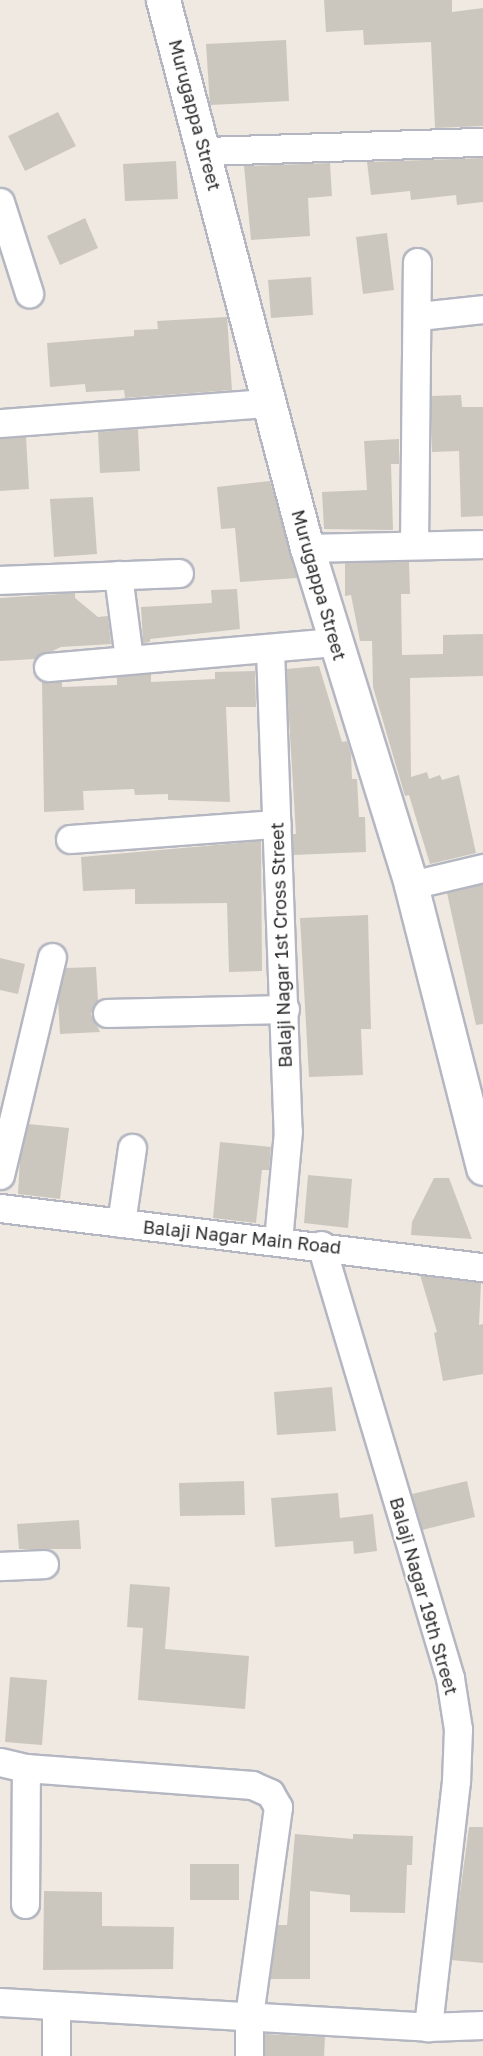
<!DOCTYPE html>
<style>
body{margin:0}
#map{position:relative;width:483px;height:2056px;overflow:hidden;background:#efe9e1;font-family:"Golos Text",sans-serif}
div>[style]{position:absolute}
[style*='--x']{left:calc(var(--x)*1px);top:calc(var(--y)*1px);width:calc(var(--w)*1px);rotate:calc(var(--a)*1deg)}
.building>*{inset:0;background:#cbc7bf}
.roads{filter:drop-shadow(2px 0 #b4b7c1) drop-shadow(-2px 0 #b4b7c1) drop-shadow(0 2px #b4b7c1) drop-shadow(0 -2px #b4b7c1)}
.minor>*{height:27px;margin:-13.5px;padding:0 13.5px;transform-origin:13.5px;border-radius:13.5px;background:#fff}
.tertiary>*{height:33px;margin:-16.5px;padding:0 16.5px;transform-origin:16.5px;border-radius:16.5px;background:#fff}
span{translate:-50% -50%;white-space:nowrap;text-align:center;line-height:1.15;-webkit-text-stroke:4.5px #fff;paint-order:stroke}
.street-label{font-size:18px;color:#2e2e2e}
</style>
<div id="map">
<div class="building">
<div style="clip-path:polygon(324px 0,452px 0,452px 12px,483px 8px,483px 126px,435px 128px,431px 42px,364px 45px,363px 30px,326px 32px)"></div>
<div style="clip-path:polygon(286px 40px,289px 101px,210px 105px,206px 44px)"></div>
<div style="clip-path:polygon(58px 112px,76px 146px,25px 171px,8px 136px)"></div>
<div style="clip-path:polygon(483px 158px,483px 202px,457px 205px,456px 195px,411px 200px,410px 191px,371px 195px,367px 162px)"></div>
<div style="clip-path:polygon(176px 161px,178px 199px,125px 201px,123px 164px)"></div>
<div style="clip-path:polygon(330px 163px,332px 196px,308px 198px,310px 236px,251px 240px,244px 166px)"></div>
<div style="clip-path:polygon(85px 218px,98px 248px,60px 265px,47px 236px)"></div>
<div style="clip-path:polygon(387px 233px,394px 290px,363px 294px,356px 237px)"></div>
<div style="clip-path:polygon(311px 277px,313px 315px,271px 318px,268px 280px)"></div>
<div style="clip-path:polygon(227px 317px,232px 390px,125px 398px,124px 390px,86px 392px,85px 384px,50px 387px,47px 343px,134px 336px,134px 330px,158px 329px,157px 321px)"></div>
<div style="clip-path:polygon(461px 395px,462px 407px,483px 407px,483px 516px,461px 517px,459px 451px,432px 452px,431px 396px)"></div>
<div style="clip-path:polygon(138px 429px,140px 471px,100px 473px,98px 432px)"></div>
<div style="clip-path:polygon(26px 437px,29px 489px,0 491px,0 439px)"></div>
<div style="clip-path:polygon(399px 439px,399px 464px,391px 464px,393px 530px,324px 529px,322px 492px,367px 490px,364px 441px)"></div>
<div style="clip-path:polygon(270px 481px,297px 578px,240px 582px,235px 528px,221px 529px,217px 487px)"></div>
<div style="clip-path:polygon(93px 497px,97px 554px,54px 557px,50px 499px)"></div>
<div style="clip-path:polygon(409px 561px,410px 594px,401px 594px,402px 655px,443px 654px,443px 635px,483px 634px,483px 676px,410px 678px,411px 777px,427px 772px,429px 779px,440px 775px,442px 780px,459px 775px,476px 853px,430px 864px,409px 795px,405px 796px,373px 687px,372px 641px,360px 641px,351px 595px,345px 596px,345px 563px)"></div>
<div style="clip-path:polygon(237px 589px,240px 629px,150px 639px,150px 642px,143px 643px,141px 607px,212px 603px,211px 590px)"></div>
<div style="clip-path:polygon(75px 593px,75px 598px,98px 617px,108px 616px,111px 644px,61px 647px,35px 659px,0 661px,0 598px)"></div>
<div style="clip-path:polygon(319px 666px,342px 742px,347px 741px,351px 754px,352px 779px,357px 779px,359px 817px,365px 817px,366px 852px,293px 855px,293px 834px,296px 834px,286px 669px)"></div>
<div style="clip-path:polygon(255px 671px,256px 707px,226px 707px,230px 802px,168px 800px,168px 794px,135px 795px,134px 789px,83px 791px,84px 810px,44px 812px,42px 682px,62px 682px,62px 687px,117px 685px,117px 677px,151px 674px,151px 682px,215px 679px,215px 672px)"></div>
<div style="clip-path:polygon(261px 841px,262px 971px,229px 972px,227px 903px,135px 904px,135px 889px,83px 891px,81px 857px)"></div>
<div style="clip-path:polygon(483px 884px,483px 1024px,476px 1025px,447px 893px)"></div>
<div style="clip-path:polygon(368px 915px,371px 1029px,361px 1029px,363px 1075px,309px 1077px,300px 918px)"></div>
<div style="clip-path:polygon(0 958px,25px 964px,18px 994px,0 990px)"></div>
<div style="clip-path:polygon(96px 967px,98px 1001px,91px 1014px,100px 1032px,60px 1034px,58px 999px,66px 968px)"></div>
<div style="clip-path:polygon(28px 1124px,69px 1128px,60px 1199px,18px 1194px,20px 1158px)"></div>
<div style="clip-path:polygon(220px 1142px,271px 1147px,269px 1170px,262px 1170px,256px 1223px,213px 1218px)"></div>
<div style="clip-path:polygon(308px 1175px,352px 1179px,348px 1228px,304px 1223px)"></div>
<div style="clip-path:polygon(434px 1178px,449px 1178px,472px 1239px,411px 1235px,412px 1222px)"></div>
<div style="clip-path:polygon(420px 1275px,481px 1283px,479px 1325px,483px 1324px,483px 1374px,443px 1381px,434px 1333px,437px 1332px)"></div>
<div style="clip-path:polygon(332px 1387px,336px 1431px,277px 1435px,274px 1392px)"></div>
<div style="clip-path:polygon(244px 1481px,245px 1515px,180px 1516px,179px 1483px)"></div>
<div style="clip-path:polygon(467px 1481px,475px 1517px,422px 1530px,412px 1494px)"></div>
<div style="clip-path:polygon(338px 1493px,340px 1518px,373px 1514px,377px 1551px,354px 1554px,353px 1541px,275px 1547px,271px 1498px)"></div>
<div style="clip-path:polygon(79px 1520px,81px 1549px,19px 1549px,17px 1524px)"></div>
<div style="clip-path:polygon(130px 1584px,170px 1587px,165px 1649px,249px 1656px,245px 1709px,138px 1700px,143px 1628px,127px 1627px)"></div>
<div style="clip-path:polygon(10px 1677px,47px 1680px,42px 1745px,5px 1742px)"></div>
<div style="clip-path:polygon(469px 1827px,483px 1827px,483px 1963px,451px 1960px)"></div>
<div style="clip-path:polygon(295px 1834px,353px 1839px,353px 1834px,413px 1836px,412px 1865px,407px 1865px,405px 1913px,350px 1912px,350px 1895px,310px 1891px,310px 1979px,270px 1979px,278px 1925px,287px 1925px)"></div>
<div style="clip-path:polygon(190px 1864px,239px 1864px,239px 1900px,190px 1900px)"></div>
<div style="clip-path:polygon(44px 1891px,102px 1892px,102px 1926px,174px 1927px,173px 1969px,43px 1970px)"></div>
<div style="clip-path:polygon(265px 2034px,325px 2037px,324px 2056px,265px 2056px)"></div>
</div>
<div class="roads">
<div class="minor">
<div style="--x:206;--y:151;--w:277;--a:-1.9"></div>
<div style="--x:0;--y:202;--w:96;--a:72.3"></div>
<div style="--x:419;--y:316;--w:64;--a:-6.2"></div>
<div style="--x:0;--y:423;--w:270;--a:-4.3"></div>
<div style="--x:414;--y:545;--w:283;--a:-89.4"></div>
<div style="--x:307;--y:548;--w:176;--a:-1.3"></div>
<div style="--x:118;--y:575;--w:85;--a:82.5"></div>
<div style="--x:0;--y:580;--w:179;--a:-2.2"></div>
<div style="--x:270;--y:650;--w:481;--a:87.9"></div>
<div style="--x:288;--y:1131;--w:110;--a:95.2"></div>
<div style="--x:48;--y:667;--w:288;--a:-5"></div>
<div style="--x:70;--y:839;--w:207;--a:-4.2"></div>
<div style="--x:411;--y:885;--w:74;--a:-13.3"></div>
<div style="--x:107;--y:1013;--w:178;--a:-1.3"></div>
<div style="--x:0;--y:1175;--w:224;--a:-76.6"></div>
<div style="--x:0;--y:1208;--w:487;--a:7"></div>
<div style="--x:121;--y:1223;--w:76;--a:-81.7"></div>
<div style="--x:321;--y:1245;--w:452;--a:73.4"></div>
<div style="--x:450;--y:1678;--w:52;--a:81.1"></div>
<div style="--x:458;--y:1729;--w:52;--a:92.2"></div>
<div style="--x:456;--y:1781;--w:248;--a:96.5"></div>
<div style="--x:0;--y:1566;--w:44;--a:-2.6"></div>
<div style="--x:0;--y:1762;--w:27;--a:13"></div>
<div style="--x:26;--y:1768;--w:227;--a:4.3"></div>
<div style="--x:252;--y:1785;--w:20;--a:24"></div>
<div style="--x:270;--y:1793;--w:16;--a:60"></div>
<div style="--x:278;--y:1807;--w:212;--a:97.9"></div>
<div style="--x:249;--y:2017;--w:39;--a:90"></div>
<div style="--x:25;--y:1904;--w:136;--a:-89.6"></div>
<div style="--x:0;--y:2002;--w:429;--a:3.3"></div>
<div style="--x:428;--y:2027;--w:55;--a:-2.1"></div>
<div style="--x:56;--y:2008;--w:48;--a:90"></div>
</div>
<div class="tertiary">
<div style="--x:163;--y:0;--w:567;--a:75.28"></div>
<div style="--x:307;--y:548;--w:353;--a:72.8"></div>
<div style="--x:411;--y:885;--w:292;--a:75.7"></div>
</div>
</div>
<div class="street-label">
<span style="left:195px;top:115px;rotate:75deg">Murugappa Street</span>
<span style="left:319px;top:585px;rotate:74deg">Murugappa Street</span>
<span style="left:281px;top:945px;rotate:-92deg">Balaji Nagar 1st Cross Street</span>
<span style="left:242px;top:1237px;rotate:6deg">Balaji Nagar Main Road</span>
<span style="left:424px;top:1596px;rotate:74deg">Balaji Nagar 19th Street</span>
</div>
</div>
